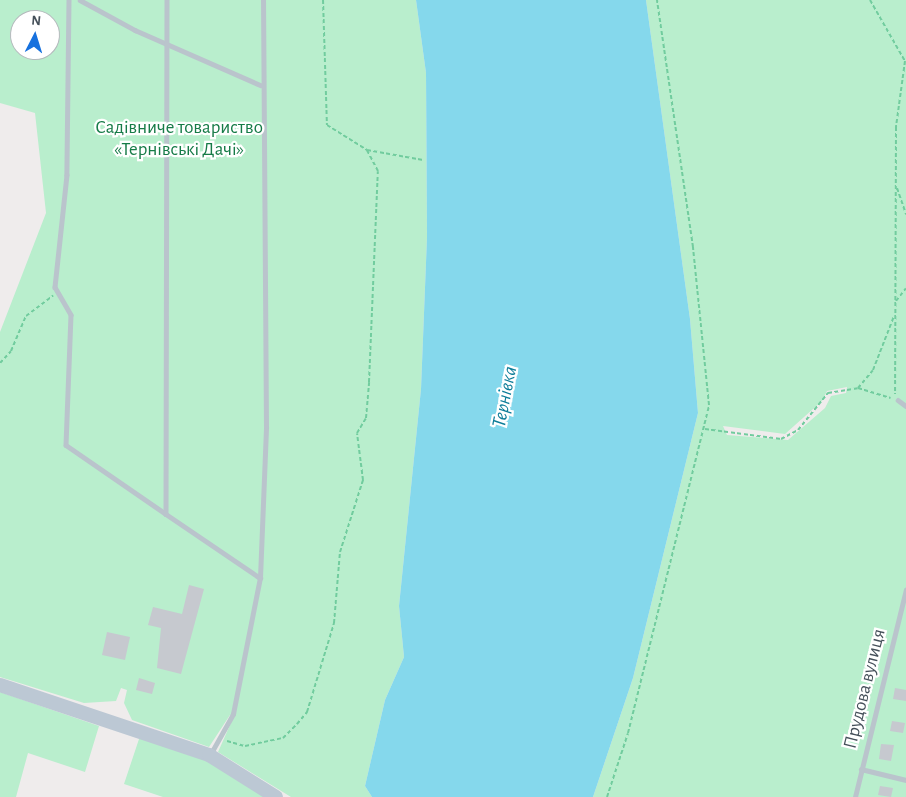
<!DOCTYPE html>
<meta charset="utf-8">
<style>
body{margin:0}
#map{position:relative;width:906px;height:797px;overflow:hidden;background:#efecec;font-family:"Alegreya Sans",sans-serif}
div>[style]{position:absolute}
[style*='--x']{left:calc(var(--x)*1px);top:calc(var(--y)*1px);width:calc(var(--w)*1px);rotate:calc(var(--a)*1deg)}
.green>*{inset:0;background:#b9eecd}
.water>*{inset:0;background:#85d8ec}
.building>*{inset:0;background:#c6c9cf}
.path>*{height:2px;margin-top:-1px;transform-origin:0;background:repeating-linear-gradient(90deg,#71cc9e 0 4px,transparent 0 6.5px)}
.lane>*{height:4.5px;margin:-2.25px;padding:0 2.25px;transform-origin:2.25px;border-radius:2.25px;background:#bac4cc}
.secondary>*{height:14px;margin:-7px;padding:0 7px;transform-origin:7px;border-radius:7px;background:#bcc8d4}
span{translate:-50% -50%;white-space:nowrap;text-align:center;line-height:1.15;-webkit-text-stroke:4.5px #fff;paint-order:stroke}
.park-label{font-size:19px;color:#167b47}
.street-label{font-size:19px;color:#45505a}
.water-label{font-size:20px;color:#0c7c98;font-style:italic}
.north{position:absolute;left:10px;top:10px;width:50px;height:50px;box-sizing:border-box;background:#fff;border:1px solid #b5b9bd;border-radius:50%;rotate:5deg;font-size:14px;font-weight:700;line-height:20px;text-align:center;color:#45505a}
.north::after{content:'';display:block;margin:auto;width:18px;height:22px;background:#1771de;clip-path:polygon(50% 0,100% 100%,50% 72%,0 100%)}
</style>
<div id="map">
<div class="green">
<div style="clip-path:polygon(evenodd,0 0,416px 0,426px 73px,427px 237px,421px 389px,399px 606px,404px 657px,385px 700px,365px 786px,372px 797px,291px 797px,218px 752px,234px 716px,230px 715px,209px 747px,132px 720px,124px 703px,127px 690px,121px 688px,116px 701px,84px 703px,0 677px,0 332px,46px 213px,35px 113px,0 103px,0 0,20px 20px,50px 20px,50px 50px,20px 50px,20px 20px)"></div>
<div style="clip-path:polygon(evenodd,646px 0,906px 0,906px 797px,593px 797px,633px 678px,698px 413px,690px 319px,646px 0,847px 387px,846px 393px,831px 396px,825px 408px,788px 440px,727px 435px,723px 426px,785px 434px,822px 401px,827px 391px,847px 387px)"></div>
<div style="clip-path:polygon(0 692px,99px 726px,85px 772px,28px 753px,16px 797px,0 797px)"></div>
<div style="clip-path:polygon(140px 736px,207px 759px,267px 797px,163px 797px,124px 784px)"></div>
</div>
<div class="water">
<div style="clip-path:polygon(416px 0,646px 0,690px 319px,698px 413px,633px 678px,593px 797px,372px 797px,365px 786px,385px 700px,404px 657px,399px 606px,421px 389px,427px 237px,426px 73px)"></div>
</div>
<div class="building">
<div style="clip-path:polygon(189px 585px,204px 589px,181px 674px,157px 668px,161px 628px,148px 625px,153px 607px,182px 614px)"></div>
<div style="clip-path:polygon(107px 632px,130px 637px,125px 660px,102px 655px)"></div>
<div style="clip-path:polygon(139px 678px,155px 683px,152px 694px,136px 690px)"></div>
<div style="clip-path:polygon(895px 688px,906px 690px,906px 701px,893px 699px)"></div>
<div style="clip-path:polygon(892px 721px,905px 723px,903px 733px,890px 731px)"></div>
<div style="clip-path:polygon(881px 744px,894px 745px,891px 761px,879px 759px)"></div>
<div style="clip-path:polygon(880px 786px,893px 788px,891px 797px,878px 795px)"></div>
</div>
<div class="path">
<div style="--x:323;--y:0;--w:125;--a:88.2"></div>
<div style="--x:327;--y:125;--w:47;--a:32"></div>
<div style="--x:367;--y:150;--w:57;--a:10.1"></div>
<div style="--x:870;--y:0;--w:70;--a:60.2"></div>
<div style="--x:905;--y:61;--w:67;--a:97.8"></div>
<div style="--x:896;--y:127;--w:267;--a:90.2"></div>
<div style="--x:897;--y:188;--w:28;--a:71"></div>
<div style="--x:896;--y:301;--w:16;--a:-52"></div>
<div style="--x:0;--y:363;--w:16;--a:-47"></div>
<div style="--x:11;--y:351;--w:38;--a:-67"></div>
<div style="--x:26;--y:316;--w:34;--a:-37"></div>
<div style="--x:858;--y:388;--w:23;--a:-50"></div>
<div style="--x:873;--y:370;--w:58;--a:-68.7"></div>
<div style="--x:705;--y:429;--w:77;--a:7.5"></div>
<div style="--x:781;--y:439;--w:19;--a:-28"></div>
<div style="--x:798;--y:430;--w:48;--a:-51"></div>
<div style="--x:828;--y:393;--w:30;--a:-9"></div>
<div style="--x:858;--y:388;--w:34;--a:17"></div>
<div style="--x:227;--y:741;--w:19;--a:16"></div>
<div style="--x:245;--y:746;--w:39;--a:-12"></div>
<div style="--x:283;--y:738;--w:20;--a:-45"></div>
<div style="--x:297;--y:724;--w:16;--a:-50"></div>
<div style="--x:307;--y:712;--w:93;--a:-73.1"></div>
<div style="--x:334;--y:623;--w:71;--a:-85.2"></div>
<div style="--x:340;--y:552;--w:76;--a:-72.3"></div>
<div style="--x:363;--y:480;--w:47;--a:-97.3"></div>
<div style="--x:357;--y:433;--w:17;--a:-59"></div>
<div style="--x:366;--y:418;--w:36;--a:-85"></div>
<div style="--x:369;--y:382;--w:211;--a:-87.6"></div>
<div style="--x:378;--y:171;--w:24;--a:-118"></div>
<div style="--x:607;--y:797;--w:67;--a:-71.8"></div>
<div style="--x:628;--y:733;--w:338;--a:-76.1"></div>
<div style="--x:709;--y:405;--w:159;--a:-95.8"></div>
<div style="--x:693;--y:247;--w:250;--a:-98.3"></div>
</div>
<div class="lane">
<div style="--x:69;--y:0;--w:175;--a:90.7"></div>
<div style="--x:67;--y:175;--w:113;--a:96.1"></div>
<div style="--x:55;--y:287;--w:32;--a:60"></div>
<div style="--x:71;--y:315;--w:130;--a:92.2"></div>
<div style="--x:66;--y:445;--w:121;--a:34.6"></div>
<div style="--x:80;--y:0;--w:63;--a:28.6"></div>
<div style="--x:135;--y:30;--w:137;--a:23.7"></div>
<div style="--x:167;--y:0;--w:514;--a:90.11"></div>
<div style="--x:166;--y:514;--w:114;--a:34.2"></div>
<div style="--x:898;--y:400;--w:10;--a:37"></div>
<div style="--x:210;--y:755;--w:47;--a:-60.7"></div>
<div style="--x:233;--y:714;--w:139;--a:-78.8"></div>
<div style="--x:260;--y:578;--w:151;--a:-87.7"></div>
<div style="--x:266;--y:427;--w:427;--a:-90.4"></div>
<div style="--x:861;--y:769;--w:46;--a:13.7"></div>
<div style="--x:855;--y:797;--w:213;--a:-76.2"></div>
</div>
<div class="secondary">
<div style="--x:0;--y:685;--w:220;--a:18.5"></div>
<div style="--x:209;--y:755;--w:79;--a:32.1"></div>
</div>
<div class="park-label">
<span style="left:179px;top:139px">Садівниче товариство<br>«Тернівські Дачі»</span>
</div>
<div class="street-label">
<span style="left:865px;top:689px;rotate:-76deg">Прудова вулиця</span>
</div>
<div class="water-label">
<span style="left:505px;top:397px;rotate:-79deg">Тернівка</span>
</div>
<div class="north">N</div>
</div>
